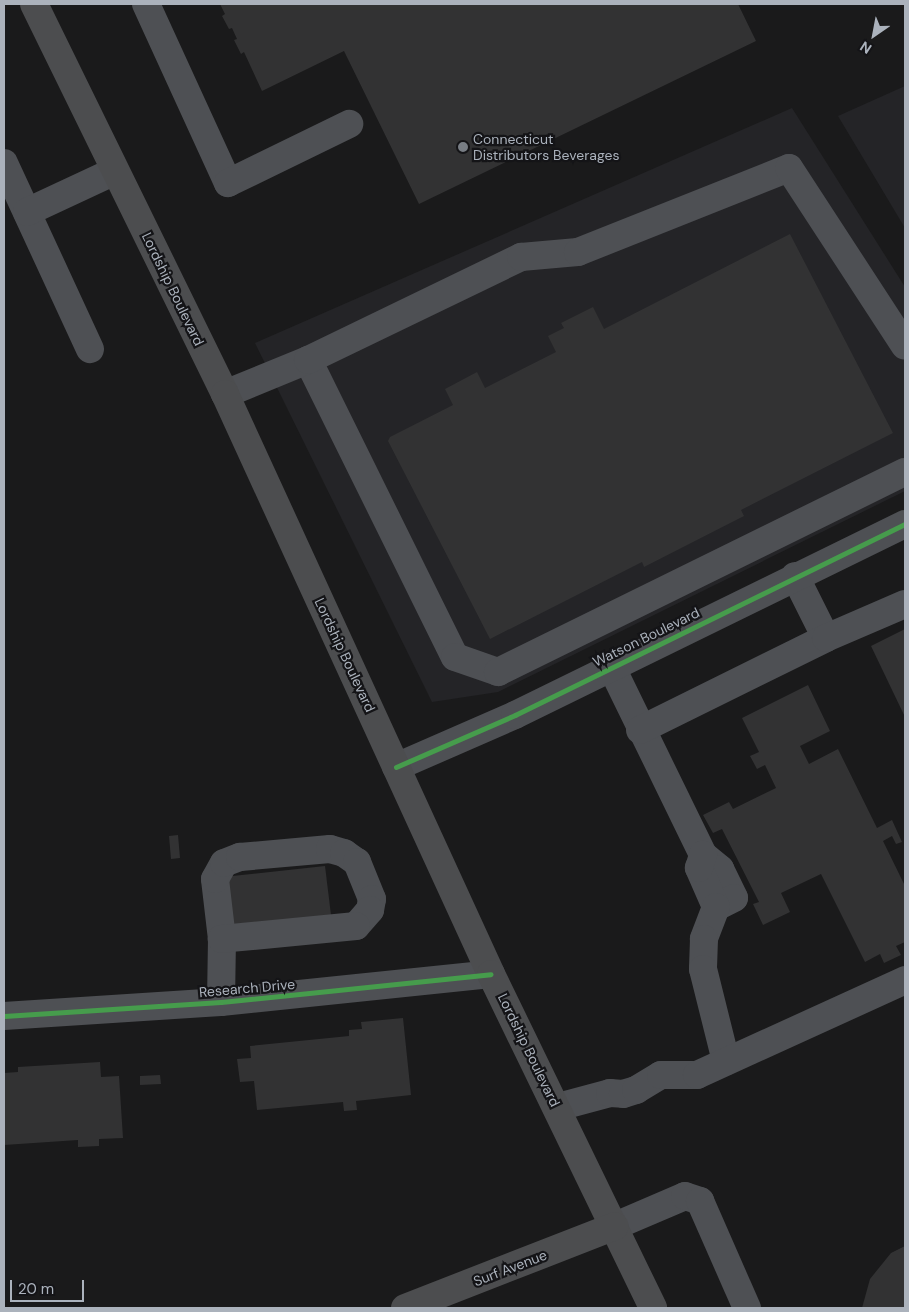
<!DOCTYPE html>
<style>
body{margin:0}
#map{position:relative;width:909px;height:1312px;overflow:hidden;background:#1a1a1b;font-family:"DM Sans",sans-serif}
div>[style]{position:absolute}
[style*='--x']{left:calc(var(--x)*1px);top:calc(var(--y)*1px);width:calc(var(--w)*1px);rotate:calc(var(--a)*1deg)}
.built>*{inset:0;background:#242427}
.building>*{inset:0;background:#323233}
.minor>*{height:28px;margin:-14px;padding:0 14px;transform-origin:14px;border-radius:14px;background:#4e5054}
.major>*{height:28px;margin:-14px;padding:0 14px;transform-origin:14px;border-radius:14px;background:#4c4d4f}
.cycleway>*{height:5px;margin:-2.5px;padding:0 2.5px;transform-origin:2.5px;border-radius:2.5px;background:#469c4c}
.dots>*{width:14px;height:14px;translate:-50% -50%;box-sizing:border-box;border:2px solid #141417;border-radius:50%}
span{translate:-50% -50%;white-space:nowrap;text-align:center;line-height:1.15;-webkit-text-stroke:4.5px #141417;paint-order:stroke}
.poi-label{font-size:14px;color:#abb2bc}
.left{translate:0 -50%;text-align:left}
.street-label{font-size:14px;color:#abb2bc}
.frame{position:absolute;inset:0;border:5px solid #abb2bc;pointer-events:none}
.north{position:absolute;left:849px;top:10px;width:50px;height:50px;-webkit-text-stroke:4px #141417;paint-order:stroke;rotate:213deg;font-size:14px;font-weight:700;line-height:20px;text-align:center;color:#abb2bc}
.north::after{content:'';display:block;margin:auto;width:18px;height:22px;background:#abb2bc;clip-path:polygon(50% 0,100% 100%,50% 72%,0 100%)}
.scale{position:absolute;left:10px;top:1280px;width:74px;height:22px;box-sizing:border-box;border:2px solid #abb2bc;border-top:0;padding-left:6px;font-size:15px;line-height:18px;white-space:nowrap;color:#abb2bc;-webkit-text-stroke:4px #141417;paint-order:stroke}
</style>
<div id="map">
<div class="built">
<div style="clip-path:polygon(905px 86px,905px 228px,838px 116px)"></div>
<div style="clip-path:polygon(792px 108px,905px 287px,905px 491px,498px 692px,432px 702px,255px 343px)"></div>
</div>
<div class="building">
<div style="clip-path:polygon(220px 4px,738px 4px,756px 41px,419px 204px,344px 51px,262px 91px,244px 52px,241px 54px,234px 40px,237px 39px,232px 28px,229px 29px,222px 16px,225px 14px)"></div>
<div style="clip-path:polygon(790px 234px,893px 433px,741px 510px,744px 516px,644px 567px,642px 562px,490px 639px,388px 441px,390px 437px,453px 405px,445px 389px,477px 372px,485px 388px,556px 352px,548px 336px,564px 328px,561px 323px,593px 307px,604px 329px)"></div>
<div style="clip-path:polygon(905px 629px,905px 717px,871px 646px)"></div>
<div style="clip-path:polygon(808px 685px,830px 731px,800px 746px,809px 764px,838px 749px,877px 828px,892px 820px,902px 842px,896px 844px,892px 836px,883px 841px,905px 886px,905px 942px,896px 946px,901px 955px,884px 963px,880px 954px,865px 962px,821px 874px,781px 893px,790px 912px,763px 925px,753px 904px,759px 902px,722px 829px,713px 833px,703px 815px,729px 802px,733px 809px,776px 788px,765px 765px,757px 769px,750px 756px,759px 752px,742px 718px)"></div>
<div style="clip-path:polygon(178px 835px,180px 858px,171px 859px,169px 836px)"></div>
<div style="clip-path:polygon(325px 866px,331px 915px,229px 927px,223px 877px)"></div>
<div style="clip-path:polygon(403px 1018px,411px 1095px,356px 1101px,357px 1110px,344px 1111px,343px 1102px,257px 1110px,254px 1081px,240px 1082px,237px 1059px,251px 1058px,250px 1046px,349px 1036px,349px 1030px,362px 1029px,361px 1022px)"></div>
<div style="clip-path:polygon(100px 1062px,101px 1077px,119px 1076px,123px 1138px,99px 1139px,99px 1146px,78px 1147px,78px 1140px,4px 1145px,4px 1073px,18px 1072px,18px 1067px)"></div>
<div style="clip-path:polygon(160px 1075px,161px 1084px,140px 1085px,140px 1076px)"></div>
<div style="clip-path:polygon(905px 1246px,905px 1308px,862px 1308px,870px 1279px,891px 1253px)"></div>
</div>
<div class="minor">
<div style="--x:146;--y:4;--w:197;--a:65.4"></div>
<div style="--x:228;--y:183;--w:135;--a:-26"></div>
<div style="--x:4;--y:163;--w:205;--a:65.2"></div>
<div style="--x:27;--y:212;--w:97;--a:-25"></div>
<div style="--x:308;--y:360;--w:331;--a:63.7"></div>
<div style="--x:455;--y:657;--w:46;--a:19.2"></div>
<div style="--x:498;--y:672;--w:453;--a:-26.2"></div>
<div style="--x:225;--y:394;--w:90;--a:-22.3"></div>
<div style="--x:308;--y:360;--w:237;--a:-25.8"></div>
<div style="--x:521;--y:257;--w:57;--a:-5"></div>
<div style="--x:578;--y:252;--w:227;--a:-21.7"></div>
<div style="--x:789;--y:168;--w:212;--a:56.9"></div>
<div style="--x:795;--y:576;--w:69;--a:63.4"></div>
<div style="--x:611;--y:666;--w:210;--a:64"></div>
<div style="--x:703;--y:855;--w:22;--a:39"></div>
<div style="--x:720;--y:869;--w:32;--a:64"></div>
<div style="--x:734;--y:898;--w:20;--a:153"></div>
<div style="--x:716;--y:907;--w:43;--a:-113.6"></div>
<div style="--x:699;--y:868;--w:14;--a:-73"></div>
<div style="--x:640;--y:730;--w:208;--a:-26.3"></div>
<div style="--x:826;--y:638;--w:86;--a:-23.3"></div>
<div style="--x:396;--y:767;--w:130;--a:-23.6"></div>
<div style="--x:515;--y:715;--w:434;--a:-26.1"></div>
<div style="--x:716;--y:907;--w:34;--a:111"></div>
<div style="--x:704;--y:939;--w:30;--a:92"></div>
<div style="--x:703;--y:969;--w:95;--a:76"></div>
<div style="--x:221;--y:1002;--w:63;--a:-89.1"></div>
<div style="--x:222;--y:939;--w:60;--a:-96.7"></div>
<div style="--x:215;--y:879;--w:18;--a:-61"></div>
<div style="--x:224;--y:863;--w:17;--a:-21"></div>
<div style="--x:240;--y:857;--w:90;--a:-5.1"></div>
<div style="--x:330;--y:849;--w:15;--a:16"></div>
<div style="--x:344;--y:853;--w:16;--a:35"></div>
<div style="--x:357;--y:862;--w:40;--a:68"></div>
<div style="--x:372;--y:899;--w:11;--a:100"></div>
<div style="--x:370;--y:910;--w:21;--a:131"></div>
<div style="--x:356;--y:926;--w:135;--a:174.5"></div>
<div style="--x:4;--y:1016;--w:217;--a:-3.7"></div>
<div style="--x:221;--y:1002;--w:271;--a:-5.9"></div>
<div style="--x:558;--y:1107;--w:54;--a:-15.1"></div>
<div style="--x:610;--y:1093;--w:13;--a:4"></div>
<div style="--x:623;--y:1094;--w:14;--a:-17"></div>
<div style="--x:636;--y:1090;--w:29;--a:-31"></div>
<div style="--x:661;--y:1075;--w:36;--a:0"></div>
<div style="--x:697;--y:1075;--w:229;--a:-24.5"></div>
<div style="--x:615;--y:1226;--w:76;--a:-23.2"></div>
<div style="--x:685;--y:1196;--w:16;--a:18"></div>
<div style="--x:700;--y:1201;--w:117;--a:66.3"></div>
</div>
<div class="major">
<div style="--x:34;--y:4;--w:434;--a:63.9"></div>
<div style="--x:225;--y:394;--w:638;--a:65.36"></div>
<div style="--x:491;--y:974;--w:371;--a:64.1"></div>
<div style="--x:405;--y:1308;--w:225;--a:-21.3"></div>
</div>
<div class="cycleway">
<div style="--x:396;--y:767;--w:130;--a:-23.6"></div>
<div style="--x:515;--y:715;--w:434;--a:-26.1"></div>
<div style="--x:4;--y:1016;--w:217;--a:-3.7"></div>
<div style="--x:221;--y:1002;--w:271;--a:-5.9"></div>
</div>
<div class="dots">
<div style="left:463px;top:147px;background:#787d84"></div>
</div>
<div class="poi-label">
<span class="left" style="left:473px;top:147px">Connecticut<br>Distributors Beverages</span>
</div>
<div class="street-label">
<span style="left:173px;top:289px;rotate:64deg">Lordship Boulevard</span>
<span style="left:646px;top:637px;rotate:-26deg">Watson Boulevard</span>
<span style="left:345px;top:655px;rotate:65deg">Lordship Boulevard</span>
<span style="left:247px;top:988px;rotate:-5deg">Research Drive</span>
<span style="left:529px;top:1050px;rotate:64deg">Lordship Boulevard</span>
<span style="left:510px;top:1268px;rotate:-21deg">Surf Avenue</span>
</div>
<div class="frame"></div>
<div class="north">N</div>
<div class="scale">20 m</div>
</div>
